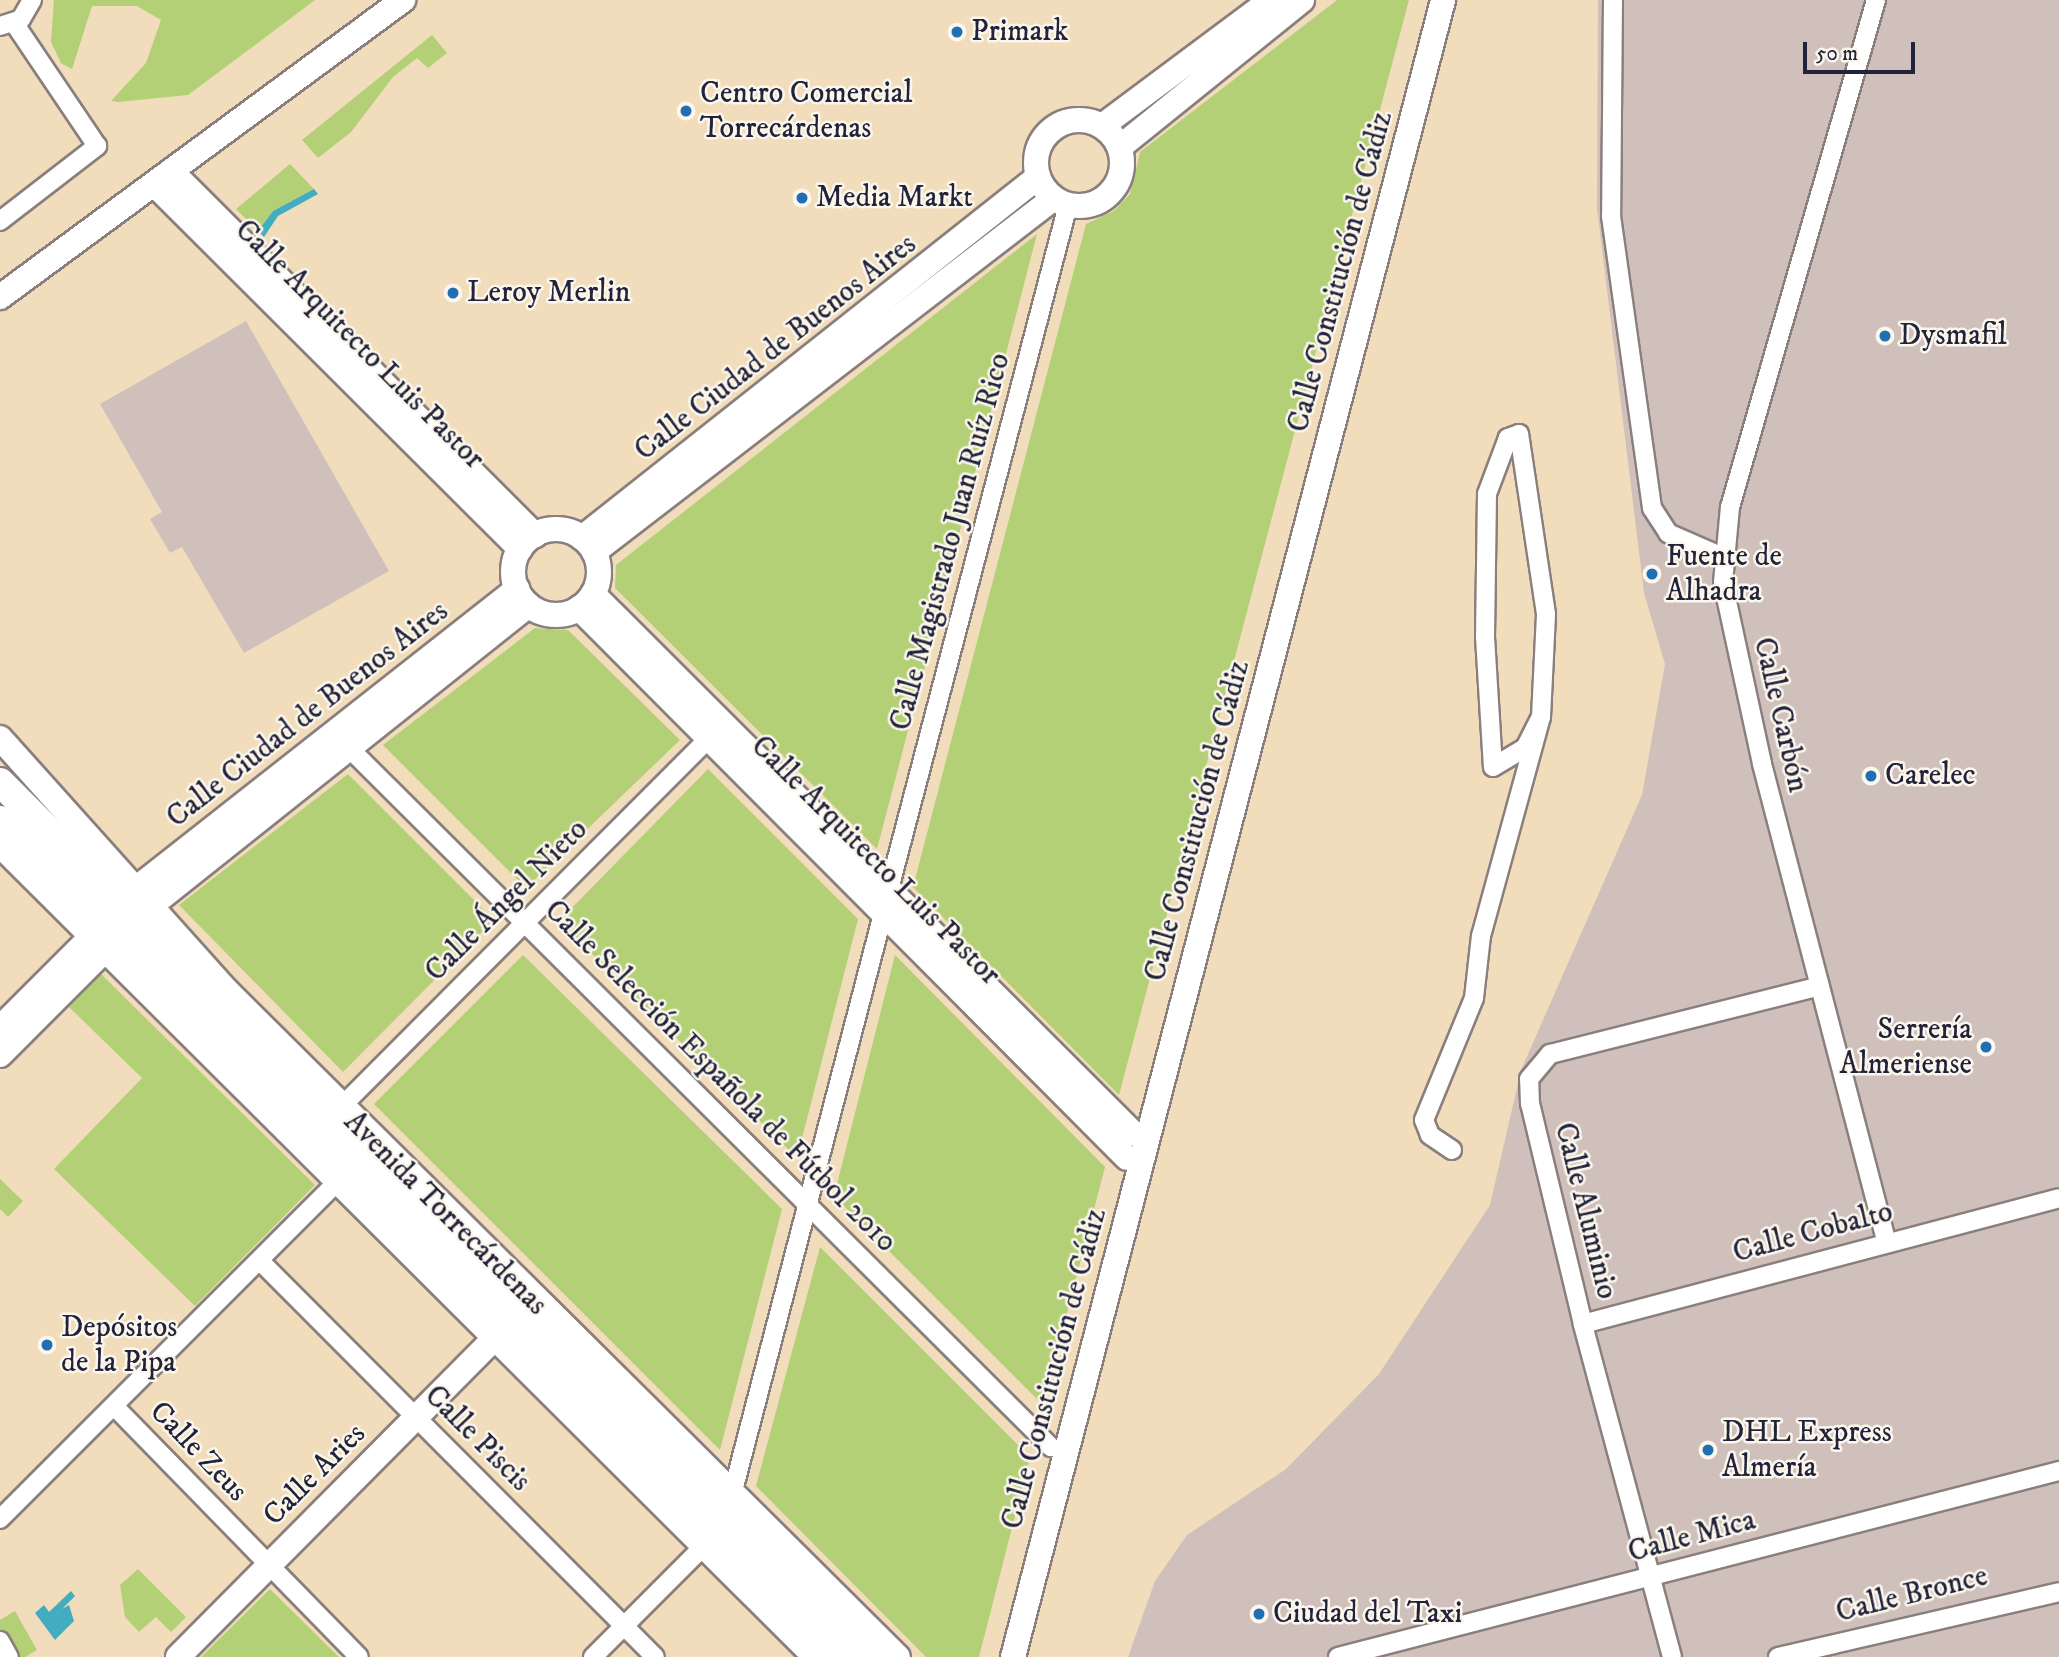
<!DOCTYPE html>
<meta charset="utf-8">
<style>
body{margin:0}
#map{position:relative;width:2059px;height:1657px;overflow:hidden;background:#f1dcbc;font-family:"IM FELL DW Pica",serif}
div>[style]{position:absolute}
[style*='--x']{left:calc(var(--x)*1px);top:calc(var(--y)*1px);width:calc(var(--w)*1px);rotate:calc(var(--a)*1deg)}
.industrial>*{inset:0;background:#d0c0bc}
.green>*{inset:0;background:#b3d077}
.water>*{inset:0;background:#42adc0}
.roads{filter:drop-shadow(2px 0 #8a7f7c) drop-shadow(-2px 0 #8a7f7c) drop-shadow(0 2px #8a7f7c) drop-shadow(0 -2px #8a7f7c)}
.street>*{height:18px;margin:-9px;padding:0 9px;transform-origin:9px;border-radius:9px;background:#fff}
.secondary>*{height:24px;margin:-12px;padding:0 12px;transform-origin:12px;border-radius:12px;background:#fff}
.secondary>.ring{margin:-12px;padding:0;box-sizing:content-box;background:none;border:24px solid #fff;border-radius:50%}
.primary>*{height:28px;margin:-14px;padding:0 14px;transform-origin:14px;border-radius:14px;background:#fff}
.dots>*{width:19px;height:19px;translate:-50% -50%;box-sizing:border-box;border:4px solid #fbf7ec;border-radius:50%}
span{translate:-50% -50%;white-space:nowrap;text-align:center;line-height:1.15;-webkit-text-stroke:5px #fbf7ec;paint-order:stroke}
.poi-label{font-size:30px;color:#22223b}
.left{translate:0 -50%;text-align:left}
.right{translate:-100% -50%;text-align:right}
.street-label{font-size:30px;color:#22223b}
.scale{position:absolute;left:1803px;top:42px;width:112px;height:32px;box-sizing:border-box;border:4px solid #22223b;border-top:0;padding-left:9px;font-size:21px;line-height:24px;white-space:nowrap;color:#22223b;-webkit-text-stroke:5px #fbf7ec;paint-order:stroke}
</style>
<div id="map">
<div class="industrial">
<div style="clip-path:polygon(1598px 0,2059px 0,2059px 1657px,1128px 1657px,1155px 1581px,1187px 1535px,1286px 1469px,1379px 1374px,1490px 1205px,1521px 1070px,1642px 795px,1665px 664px,1644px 593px,1597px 208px)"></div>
<div style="clip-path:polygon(246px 321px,389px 571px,244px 653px,182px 547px,170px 553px,150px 519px,162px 512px,100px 404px)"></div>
</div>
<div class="green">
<div style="clip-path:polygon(54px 0,315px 0,188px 95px,118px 102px,111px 101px,146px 63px,161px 20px,137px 6px,92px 6px,72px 69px,61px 63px,51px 42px)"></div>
<div style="clip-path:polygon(1337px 0,1409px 0,1119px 1095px,913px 887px,1086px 224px,1114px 211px,1130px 194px,1140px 152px)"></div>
<div style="clip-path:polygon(432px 35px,447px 53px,428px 68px,417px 58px,393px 77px,351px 132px,318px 158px,302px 140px)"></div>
<div style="clip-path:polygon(290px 164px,314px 189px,273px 211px,258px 231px,236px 209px)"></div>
<div style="clip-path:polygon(1037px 234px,921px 681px,877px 849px,615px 588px,616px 565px)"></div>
<div style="clip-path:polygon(535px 628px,568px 630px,680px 740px,526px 888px,383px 745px)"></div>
<div style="clip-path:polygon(708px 769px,858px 919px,797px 1158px,559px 921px)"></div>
<div style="clip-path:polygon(348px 774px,494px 920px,343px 1072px,179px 905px)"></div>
<div style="clip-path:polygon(523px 955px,782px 1209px,720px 1450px,374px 1104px)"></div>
<div style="clip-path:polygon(895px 955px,1105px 1167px,1043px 1405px,834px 1196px)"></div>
<div style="clip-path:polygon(101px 974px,315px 1185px,195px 1306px,54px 1169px,142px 1078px,69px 1007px)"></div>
<div style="clip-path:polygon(0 1179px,23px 1201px,8px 1217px,0 1209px)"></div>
<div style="clip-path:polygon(820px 1247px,1030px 1457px,979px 1657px,926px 1657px,756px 1486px)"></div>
<div style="clip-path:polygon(138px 1569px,186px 1617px,171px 1632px,156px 1617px,139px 1632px,125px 1617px,120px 1585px)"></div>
<div style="clip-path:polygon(270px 1589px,282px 1601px,339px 1657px,201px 1657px)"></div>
<div style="clip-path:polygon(15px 1611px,37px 1650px,25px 1657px,15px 1657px,0 1631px,0 1620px)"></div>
</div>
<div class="water">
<div style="clip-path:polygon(314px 189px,318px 194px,278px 216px,264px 237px,258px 231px,273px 211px)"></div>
<div style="clip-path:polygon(71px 1591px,75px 1596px,62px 1609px,69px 1605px,74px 1621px,55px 1640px,35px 1613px,44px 1605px,49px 1612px)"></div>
</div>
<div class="roads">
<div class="street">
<div style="--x:1613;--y:0;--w:216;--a:90.5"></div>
<div style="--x:1611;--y:216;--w:295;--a:82"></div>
<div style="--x:1652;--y:508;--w:30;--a:57"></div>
<div style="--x:1668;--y:533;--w:60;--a:23.6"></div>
<div style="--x:1876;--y:0;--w:528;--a:106.06"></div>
<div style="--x:1730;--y:507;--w:76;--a:95.3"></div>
<div style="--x:1723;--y:583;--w:185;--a:77.8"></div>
<div style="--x:1762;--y:764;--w:493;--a:75.4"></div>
<div style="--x:0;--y:26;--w:22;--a:-18"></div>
<div style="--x:21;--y:19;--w:22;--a:-60"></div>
<div style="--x:0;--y:221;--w:123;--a:-37.7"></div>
<div style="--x:97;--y:146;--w:148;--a:-124"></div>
<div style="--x:349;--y:748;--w:991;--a:44.88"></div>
<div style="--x:888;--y:893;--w:711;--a:-75.34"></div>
<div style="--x:345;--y:1103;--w:514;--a:-45.08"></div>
<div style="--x:1452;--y:1150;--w:27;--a:-146"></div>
<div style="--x:1430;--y:1135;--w:16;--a:-112"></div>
<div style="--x:1424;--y:1120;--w:132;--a:-67.7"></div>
<div style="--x:1474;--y:998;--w:62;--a:-83.6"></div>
<div style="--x:1481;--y:936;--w:227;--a:-74.7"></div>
<div style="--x:1541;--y:717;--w:103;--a:-87.2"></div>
<div style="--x:1546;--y:614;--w:182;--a:-98.5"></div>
<div style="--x:1519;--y:434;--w:12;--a:160"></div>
<div style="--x:1508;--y:438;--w:60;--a:110.6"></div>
<div style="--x:1487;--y:494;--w:143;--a:90.8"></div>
<div style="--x:1485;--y:637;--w:130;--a:86.5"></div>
<div style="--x:1493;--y:767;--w:37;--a:-31"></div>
<div style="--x:1525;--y:748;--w:35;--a:-63"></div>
<div style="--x:260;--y:1261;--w:559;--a:45.07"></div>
<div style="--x:1583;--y:1324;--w:492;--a:-14.8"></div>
<div style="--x:115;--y:1407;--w:349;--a:45.7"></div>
<div style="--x:733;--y:1491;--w:596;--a:-75.43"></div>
<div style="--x:0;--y:1519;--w:479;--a:-45"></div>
<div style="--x:0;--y:1641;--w:18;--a:61"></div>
<div style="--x:593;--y:1657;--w:157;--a:-45"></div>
<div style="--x:1338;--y:1657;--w:745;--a:-14.47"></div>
<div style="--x:1672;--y:1657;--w:345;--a:-105"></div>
<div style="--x:1583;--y:1324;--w:226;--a:-103.5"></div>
<div style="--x:1530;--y:1104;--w:25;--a:-92"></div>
<div style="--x:1529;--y:1079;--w:33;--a:-50"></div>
<div style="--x:1550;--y:1054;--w:278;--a:-14.1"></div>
<div style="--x:1778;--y:1657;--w:288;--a:-13"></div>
</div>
<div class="secondary">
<div class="ring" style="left:1036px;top:120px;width:62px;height:62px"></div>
<div style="--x:1102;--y:126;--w:211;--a:-36.7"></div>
<div style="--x:1120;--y:147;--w:234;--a:-38.9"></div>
<div style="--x:171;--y:171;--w:515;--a:45"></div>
<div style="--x:154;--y:184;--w:517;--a:44.92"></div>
<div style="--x:0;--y:297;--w:501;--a:-36.39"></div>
<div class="ring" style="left:513px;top:529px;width:62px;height:62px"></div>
<div style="--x:582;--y:538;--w:582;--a:-38.37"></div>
<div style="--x:594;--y:552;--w:580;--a:-37.58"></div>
<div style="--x:593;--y:594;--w:764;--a:44.95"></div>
<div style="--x:579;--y:608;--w:776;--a:45.1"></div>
<div style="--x:0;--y:738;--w:352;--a:48.1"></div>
<div style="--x:0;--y:845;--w:1150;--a:44.89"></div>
<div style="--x:137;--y:888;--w:484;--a:-38.2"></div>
<div style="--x:153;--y:904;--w:480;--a:-38.5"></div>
<div style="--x:225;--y:989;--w:948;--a:44.79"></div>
<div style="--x:0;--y:1028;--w:133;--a:-45"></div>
<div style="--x:0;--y:1055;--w:153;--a:-45"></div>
<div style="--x:178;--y:1657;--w:451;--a:-45.2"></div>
<div style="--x:1013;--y:1657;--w:1712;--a:-75.45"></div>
</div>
<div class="primary">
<div style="--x:0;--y:782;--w:1237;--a:45"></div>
<div style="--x:0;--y:820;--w:1187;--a:44.86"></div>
</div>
</div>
<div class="dots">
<div style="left:957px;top:32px;background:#1f6fb2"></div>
<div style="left:686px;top:111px;background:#1f6fb2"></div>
<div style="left:802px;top:198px;background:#1f6fb2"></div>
<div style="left:453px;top:293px;background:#1f6fb2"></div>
<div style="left:1885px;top:336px;background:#1f6fb2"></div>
<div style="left:1652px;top:574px;background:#1f6fb2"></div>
<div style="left:1871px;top:776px;background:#1f6fb2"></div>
<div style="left:1986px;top:1047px;background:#1f6fb2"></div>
<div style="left:47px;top:1345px;background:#1f6fb2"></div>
<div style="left:1708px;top:1450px;background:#1f6fb2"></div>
<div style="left:1259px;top:1614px;background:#1f6fb2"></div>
</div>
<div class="poi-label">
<span class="left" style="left:971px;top:32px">Primark</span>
<span class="left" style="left:700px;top:111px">Centro Comercial<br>Torrecárdenas</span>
<span class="left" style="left:816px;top:198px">Media Markt</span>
<span class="left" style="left:467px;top:293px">Leroy Merlin</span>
<span class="left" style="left:1899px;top:336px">Dysmafil</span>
<span class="left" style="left:1666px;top:574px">Fuente de<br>Alhadra</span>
<span class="left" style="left:1885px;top:776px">Carelec</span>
<span class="right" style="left:1972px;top:1047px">Serrería<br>Almeriense</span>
<span class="left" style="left:61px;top:1345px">Depósitos<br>de la Pipa</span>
<span class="left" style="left:1722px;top:1450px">DHL Express<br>Almería</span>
<span class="left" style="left:1273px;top:1614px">Ciudad del Taxi</span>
</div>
<div class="street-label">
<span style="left:1341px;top:272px;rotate:-75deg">Calle Constitución de Cádiz</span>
<span style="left:359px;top:345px;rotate:45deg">Calle Arquitecto Luis Pastor</span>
<span style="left:776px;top:348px;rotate:-38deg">Calle Ciudad de Buenos Aires</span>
<span style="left:951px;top:542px;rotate:-75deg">Calle Magistrado Juan Ruíz Rico</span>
<span style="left:308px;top:715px;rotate:-38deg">Calle Ciudad de Buenos Aires</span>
<span style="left:1780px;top:715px;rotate:77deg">Calle Carbón</span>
<span style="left:1198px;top:821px;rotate:-75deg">Calle Constitución de Cádiz</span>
<span style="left:875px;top:861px;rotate:45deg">Calle Arquitecto Luis Pastor</span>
<span style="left:507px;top:901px;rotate:-45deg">Calle Ángel Nieto</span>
<span style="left:720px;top:1077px;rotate:45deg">Calle Selección Española de Fútbol 2010</span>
<span style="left:1585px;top:1211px;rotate:76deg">Calle Aluminio</span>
<span style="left:445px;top:1214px;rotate:45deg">Avenida Torrecárdenas</span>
<span style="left:1813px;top:1233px;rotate:-15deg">Calle Cobalto</span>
<span style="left:1055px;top:1369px;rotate:-75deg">Calle Constitución de Cádiz</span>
<span style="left:477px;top:1439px;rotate:45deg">Calle Piscis</span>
<span style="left:198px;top:1452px;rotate:46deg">Calle Zeus</span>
<span style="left:315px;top:1475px;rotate:-45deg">Calle Aries</span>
<span style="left:1692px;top:1537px;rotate:-15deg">Calle Mica</span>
<span style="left:1912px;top:1595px;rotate:-14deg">Calle Bronce</span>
</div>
<div class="scale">50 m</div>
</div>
